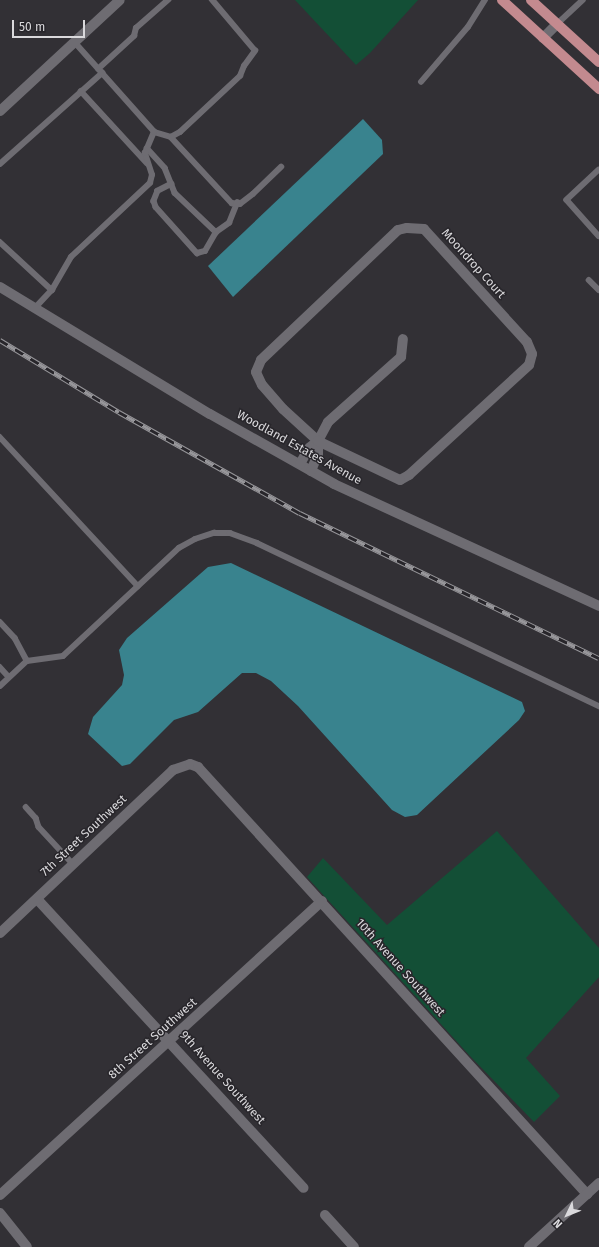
<!DOCTYPE html>
<style>
body{margin:0}
#map{position:relative;width:599px;height:1247px;overflow:hidden;background:#323035;font-family:"Fira Sans",sans-serif}
div>[style]{position:absolute}
[style*='--x']{left:calc(var(--x)*1px);top:calc(var(--y)*1px);width:calc(var(--w)*1px);rotate:calc(var(--a)*1deg)}
.green>*{inset:0;background:#134f36}
.water>*{inset:0;background:#39838e}
.service>*{height:5.5px;margin:-2.75px;padding:0 2.75px;transform-origin:2.75px;border-radius:2.75px;background:#6e6c72}
.minor>*{height:10px;margin:-5px;padding:0 5px;transform-origin:5px;border-radius:5px;background:#6e6c72}
.primary>*{height:10px;margin:-5px;padding:0 5px;transform-origin:5px;border-radius:5px;background:#c38a8f}
.rail>*{height:4.5px;margin-top:-2.25px;transform-origin:0;background:repeating-linear-gradient(90deg,#28262b 0 9px,#97969a 0 18px);box-sizing:border-box;border-block:1px solid #97969a}
span{translate:-50% -50%;white-space:nowrap;text-align:center;line-height:1.15;-webkit-text-stroke:3px #28262b;paint-order:stroke}
.street-label{font-size:12px;color:#dad9dc}
.north{position:absolute;left:547px;top:1195px;width:40px;height:40px;-webkit-text-stroke:3px #28262b;paint-order:stroke;rotate:227deg;font-size:11px;font-weight:700;line-height:16px;text-align:center;color:#dad9dc}
.north::after{content:'';display:block;margin:auto;width:14px;height:18px;background:#dad9dc;clip-path:polygon(50% 0,100% 100%,50% 72%,0 100%)}
.scale{position:absolute;left:12px;top:20px;width:73px;height:18px;box-sizing:border-box;border:2px solid #dad9dc;border-top:0;padding-left:5px;font-size:12px;line-height:14px;white-space:nowrap;color:#dad9dc;-webkit-text-stroke:3px #28262b;paint-order:stroke}
</style>
<div id="map">
<div class="green">
<div style="clip-path:polygon(295px 0,418px 0,370px 53px,356px 65px)"></div>
<div style="clip-path:polygon(497px 831px,599px 948px,599px 977px,526px 1058px,560px 1096px,534px 1122px,470px 1056px,307px 877px,323px 858px,387px 925px)"></div>
</div>
<div class="water">
<div style="clip-path:polygon(363px 119px,382px 140px,383px 154px,233px 297px,208px 266px)"></div>
<div style="clip-path:polygon(231px 563px,522px 702px,525px 711px,519px 720px,417px 815px,405px 817px,392px 810px,298px 706px,271px 681px,256px 673px,242px 673px,198px 712px,174px 720px,130px 764px,122px 766px,88px 734px,93px 717px,122px 685px,124px 675px,119px 650px,127px 638px,208px 567px)"></div>
</div>
<div class="service">
<div style="--x:557;--y:24;--w:35;--a:-43"></div>
<div style="--x:98;--y:69;--w:49;--a:-42.5"></div>
<div style="--x:134;--y:36;--w:8;--a:-76"></div>
<div style="--x:136;--y:28;--w:43;--a:-41.2"></div>
<div style="--x:421;--y:82;--w:72;--a:-49.5"></div>
<div style="--x:468;--y:27;--w:32;--a:-58"></div>
<div style="--x:81;--y:91;--w:98;--a:47.5"></div>
<div style="--x:154;--y:132;--w:18;--a:16"></div>
<div style="--x:171;--y:137;--w:10;--a:-29"></div>
<div style="--x:180;--y:132;--w:82;--a:-43"></div>
<div style="--x:240;--y:76;--w:11;--a:-68"></div>
<div style="--x:244;--y:66;--w:19;--a:-54"></div>
<div style="--x:255;--y:51;--w:67;--a:-130.1"></div>
<div style="--x:171;--y:137;--w:90;--a:47.3"></div>
<div style="--x:232;--y:203;--w:8;--a:7"></div>
<div style="--x:240;--y:204;--w:16;--a:-38"></div>
<div style="--x:253;--y:194;--w:39;--a:-44"></div>
<div style="--x:147;--y:148;--w:27;--a:48"></div>
<div style="--x:165;--y:168;--w:27;--a:68"></div>
<div style="--x:175;--y:193;--w:57;--a:43.6"></div>
<div style="--x:216;--y:232;--w:16;--a:-35"></div>
<div style="--x:229;--y:223;--w:22;--a:-68"></div>
<div style="--x:0;--y:164;--w:137;--a:-41.7"></div>
<div style="--x:599;--y:170;--w:44;--a:136.8"></div>
<div style="--x:567;--y:200;--w:48;--a:48.4"></div>
<div style="--x:172;--y:184;--w:16;--a:153"></div>
<div style="--x:158;--y:191;--w:11;--a:112"></div>
<div style="--x:154;--y:201;--w:6;--a:72"></div>
<div style="--x:156;--y:207;--w:62;--a:48.3"></div>
<div style="--x:197;--y:253;--w:8;--a:-14"></div>
<div style="--x:205;--y:251;--w:22;--a:-60"></div>
<div style="--x:0;--y:242;--w:71;--a:42.7"></div>
<div style="--x:589;--y:280;--w:14;--a:45"></div>
<div style="--x:35;--y:308;--w:25;--a:-47"></div>
<div style="--x:52;--y:290;--w:38;--a:-60"></div>
<div style="--x:71;--y:257;--w:108;--a:-43.1"></div>
<div style="--x:150;--y:183;--w:8;--a:-76"></div>
<div style="--x:152;--y:175;--w:23;--a:-108"></div>
<div style="--x:145;--y:153;--w:23;--a:-67"></div>
<div style="--x:154;--y:132;--w:120;--a:-131.6"></div>
<div style="--x:0;--y:437;--w:203;--a:47.2"></div>
<div style="--x:0;--y:622;--w:22;--a:47"></div>
<div style="--x:15;--y:638;--w:26;--a:62"></div>
<div style="--x:0;--y:667;--w:13;--a:48"></div>
<div style="--x:0;--y:686;--w:37;--a:-43"></div>
<div style="--x:27;--y:661;--w:36;--a:-8"></div>
<div style="--x:63;--y:656;--w:158;--a:-43"></div>
<div style="--x:179;--y:548;--w:18;--a:-29"></div>
<div style="--x:195;--y:539;--w:20;--a:-18"></div>
<div style="--x:214;--y:533;--w:16;--a:0"></div>
<div style="--x:230;--y:533;--w:29;--a:20"></div>
<div style="--x:257;--y:543;--w:379;--a:25.5"></div>
<div style="--x:26;--y:807;--w:15;--a:48"></div>
<div style="--x:36;--y:818;--w:9;--a:72"></div>
<div style="--x:39;--y:827;--w:50;--a:47.4"></div>
</div>
<div class="minor">
<div style="--x:543;--y:38;--w:20;--a:-45"></div>
<div style="--x:0;--y:111;--w:163;--a:-42.8"></div>
<div style="--x:0;--y:287;--w:245;--a:31.2"></div>
<div style="--x:210;--y:414;--w:142;--a:29.4"></div>
<div style="--x:334;--y:484;--w:292;--a:24.7"></div>
<div style="--x:300;--y:464;--w:18;--a:-61"></div>
<div style="--x:309;--y:448;--w:11;--a:-38"></div>
<div style="--x:318;--y:441;--w:21;--a:-62"></div>
<div style="--x:328;--y:422;--w:98;--a:-41.7"></div>
<div style="--x:401;--y:357;--w:18;--a:-84"></div>
<div style="--x:311;--y:471;--w:18;--a:-68"></div>
<div style="--x:318;--y:454;--w:13;--a:-90"></div>
<div style="--x:318;--y:441;--w:47;--a:-137.6"></div>
<div style="--x:283;--y:409;--w:32;--a:-131"></div>
<div style="--x:262;--y:385;--w:14;--a:-115"></div>
<div style="--x:256;--y:372;--w:13;--a:-67"></div>
<div style="--x:261;--y:360;--w:189;--a:-43.5"></div>
<div style="--x:398;--y:230;--w:9;--a:-13"></div>
<div style="--x:407;--y:228;--w:17;--a:3"></div>
<div style="--x:424;--y:229;--w:153;--a:47.7"></div>
<div style="--x:527;--y:342;--w:13;--a:67"></div>
<div style="--x:532;--y:354;--w:11;--a:105"></div>
<div style="--x:529;--y:365;--w:163;--a:137.5"></div>
<div style="--x:409;--y:475;--w:10;--a:151"></div>
<div style="--x:400;--y:480;--w:91;--a:-154.6"></div>
<div style="--x:37;--y:899;--w:393;--a:47.3"></div>
<div style="--x:0;--y:933;--w:238;--a:-43.3"></div>
<div style="--x:173;--y:770;--w:18;--a:-19"></div>
<div style="--x:190;--y:764;--w:9;--a:21"></div>
<div style="--x:198;--y:767;--w:578;--a:47.67"></div>
<div style="--x:0;--y:1195;--w:436;--a:-42.4"></div>
<div style="--x:0;--y:1213;--w:43;--a:51.5"></div>
<div style="--x:325;--y:1215;--w:43;--a:47.8"></div>
<div style="--x:529;--y:1247;--w:95;--a:-42.4"></div>
</div>
<div class="primary">
<div style="--x:502;--y:0;--w:132;--a:42.5"></div>
<div style="--x:531;--y:0;--w:92;--a:42.4"></div>
</div>
<div class="rail">
<div style="--x:0;--y:340;--w:139;--a:31.2"></div>
<div style="--x:119;--y:412;--w:207;--a:29.2"></div>
<div style="--x:300;--y:513;--w:332;--a:25.9"></div>
</div>
<div class="street-label">
<span style="left:473px;top:264px;rotate:48deg">Moondrop Court</span>
<span style="left:299px;top:448px;rotate:29deg">Woodland Estates Avenue</span>
<span style="left:84px;top:836px;rotate:-43deg">7th Street Southwest</span>
<span style="left:400px;top:968px;rotate:48deg">10th Avenue Southwest</span>
<span style="left:153px;top:1039px;rotate:-42deg">8th Street Southwest</span>
<span style="left:222px;top:1078px;rotate:48deg">9th Avenue Southwest</span>
</div>
<div class="north">N</div>
<div class="scale">50 m</div>
</div>
